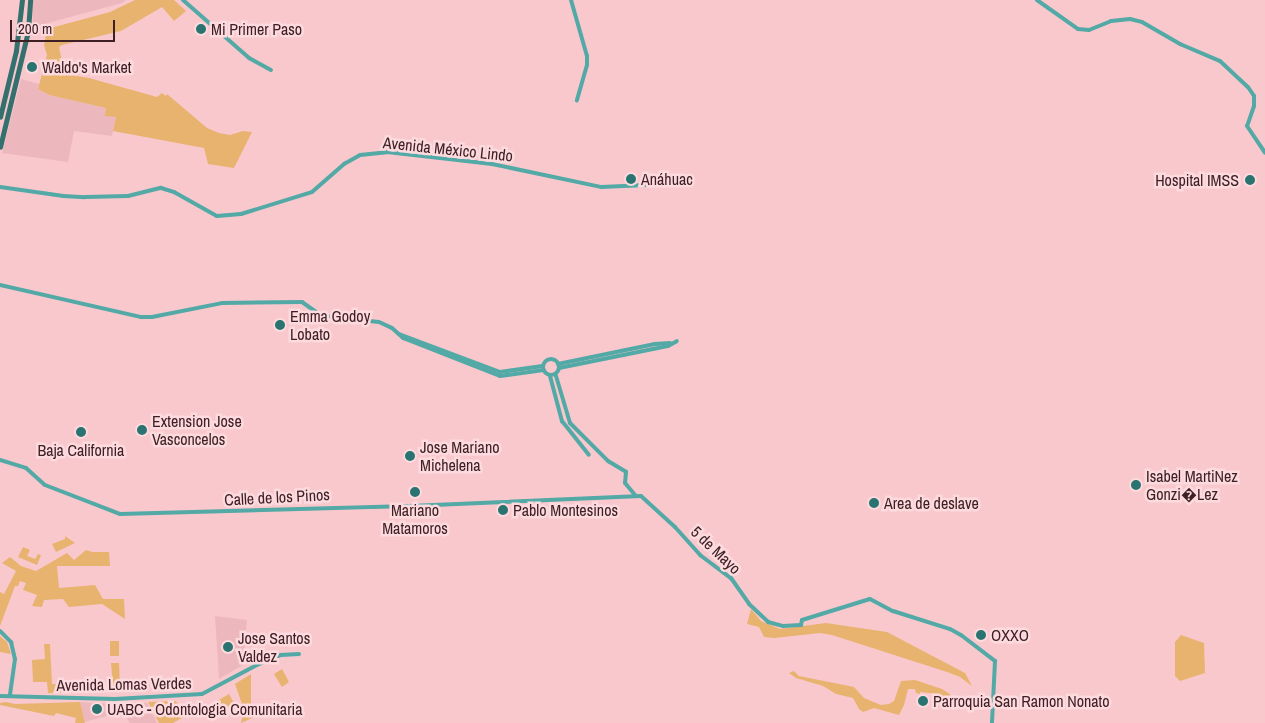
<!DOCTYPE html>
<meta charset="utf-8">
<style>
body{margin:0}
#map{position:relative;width:1265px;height:723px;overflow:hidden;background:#f9c8cd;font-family:"Archivo Narrow",sans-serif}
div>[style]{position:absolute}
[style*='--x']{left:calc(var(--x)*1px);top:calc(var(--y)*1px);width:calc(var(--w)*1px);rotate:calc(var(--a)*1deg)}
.built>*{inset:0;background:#edb8bd}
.green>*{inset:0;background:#e8b36f}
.minor>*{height:4px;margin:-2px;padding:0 2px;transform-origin:2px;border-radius:2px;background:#52a9a6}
.minor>.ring{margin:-2px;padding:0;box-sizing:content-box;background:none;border:4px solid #52a9a6;border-radius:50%}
.major>*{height:4.5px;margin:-2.25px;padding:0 2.25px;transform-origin:2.25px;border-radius:2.25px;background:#33706e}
.dots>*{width:14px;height:14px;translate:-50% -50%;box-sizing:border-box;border:2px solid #fcdadd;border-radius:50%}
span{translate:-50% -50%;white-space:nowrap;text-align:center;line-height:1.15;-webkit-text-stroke:5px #fcdadd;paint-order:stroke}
.poi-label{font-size:16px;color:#3e2024}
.left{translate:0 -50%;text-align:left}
.right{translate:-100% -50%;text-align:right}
.street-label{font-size:16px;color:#3e2024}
.scale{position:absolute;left:10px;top:20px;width:105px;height:22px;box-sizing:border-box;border:2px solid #3e2024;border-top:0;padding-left:6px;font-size:15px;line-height:18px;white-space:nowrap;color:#3e2024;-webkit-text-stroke:4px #fcdadd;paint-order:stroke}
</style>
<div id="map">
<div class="built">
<div style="clip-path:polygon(32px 0,126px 0,122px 3px,33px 27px)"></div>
<div style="clip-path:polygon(21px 79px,39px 84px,38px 89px,49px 95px,106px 108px,116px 117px,112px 136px,74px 131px,68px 162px,2px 153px)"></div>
<div style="clip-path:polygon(215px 616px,247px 620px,243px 665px,219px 679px)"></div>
<div style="clip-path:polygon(80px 702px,112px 704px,114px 714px,84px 722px)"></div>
<div style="clip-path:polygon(147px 703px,157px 723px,130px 723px,120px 708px,120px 704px)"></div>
</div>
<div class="green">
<div style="clip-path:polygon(135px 0,174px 0,186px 11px,174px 21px,162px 7px,121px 31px,62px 45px,59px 47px,64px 72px,69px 75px,89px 78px,157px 97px,162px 93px,166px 96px,167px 94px,207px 128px,219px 133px,230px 135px,243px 131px,252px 132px,234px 168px,208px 164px,204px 148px,113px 131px,116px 117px,105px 116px,106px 108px,49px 95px,38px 89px,47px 55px,44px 45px,47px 29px,110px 12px)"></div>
<div style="clip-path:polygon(65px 536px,75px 543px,56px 552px,52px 544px,65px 539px)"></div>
<div style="clip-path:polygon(23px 547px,30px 550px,27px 556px,35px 559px,38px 554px,41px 555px,37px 565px,18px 557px)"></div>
<div style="clip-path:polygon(86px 550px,92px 552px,109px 552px,110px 566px,57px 566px,59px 588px,95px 585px,103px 599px,124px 599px,125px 619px,102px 604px,69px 607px,63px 599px,44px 600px,42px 607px,32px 606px,37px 595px,23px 590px,26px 583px,20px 581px,18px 586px,15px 586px,0 626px,0 592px,4px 594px,16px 571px,2px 563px,10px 557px,21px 566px,36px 571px,67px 553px,74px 560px)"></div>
<div style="clip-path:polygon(751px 609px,761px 621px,780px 629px,826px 623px,887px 632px,965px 673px,972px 686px,960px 677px,947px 672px,832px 635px,820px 633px,774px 638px,764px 637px,759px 627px,747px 624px)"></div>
<div style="clip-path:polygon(1181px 635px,1204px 643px,1205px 673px,1180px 681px,1175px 676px,1175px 642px)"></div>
<div style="clip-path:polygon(0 636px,7px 642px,11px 654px,0 652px)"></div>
<div style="clip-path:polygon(110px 641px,119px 641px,119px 656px,110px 656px)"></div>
<div style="clip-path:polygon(44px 644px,50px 644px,52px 684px,61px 684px,61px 693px,48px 693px,47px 682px,33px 682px,32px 660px,45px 659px)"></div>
<div style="clip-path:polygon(111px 663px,119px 663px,120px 685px,113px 685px)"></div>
<div style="clip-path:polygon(282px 669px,289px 682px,282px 687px,274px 674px)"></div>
<div style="clip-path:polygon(794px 671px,799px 676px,854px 687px,864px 698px,881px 705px,889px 704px,894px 701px,901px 681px,915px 680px,942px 689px,950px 694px,951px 700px,938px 696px,938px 694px,920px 692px,920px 694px,916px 693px,915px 689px,908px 689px,904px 705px,899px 715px,874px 708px,863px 712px,859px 709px,853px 698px,836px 694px,823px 686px,796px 678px,789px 673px)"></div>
<div style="clip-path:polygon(251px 674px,251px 710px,263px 710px,263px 713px,241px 723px,244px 710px,235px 684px)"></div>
<div style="clip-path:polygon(229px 694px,234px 703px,207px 718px,202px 710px)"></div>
<div style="clip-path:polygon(176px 701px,185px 716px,173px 723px,159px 723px,148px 702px)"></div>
<div style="clip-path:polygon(6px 702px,15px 704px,80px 702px,85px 723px,75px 723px,76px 718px,56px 713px,54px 716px,0 705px,0 703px)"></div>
</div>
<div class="minor">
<div style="--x:183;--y:0;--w:88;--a:41.3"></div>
<div style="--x:249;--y:58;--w:25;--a:29"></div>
<div style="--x:571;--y:0;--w:58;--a:74.1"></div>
<div style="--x:587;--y:56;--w:9;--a:90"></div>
<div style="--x:587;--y:65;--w:37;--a:106"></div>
<div style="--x:1037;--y:0;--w:50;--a:35.3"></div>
<div style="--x:1078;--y:29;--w:11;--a:5"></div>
<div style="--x:1089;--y:30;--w:24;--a:-22"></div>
<div style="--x:1111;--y:21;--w:19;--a:-6"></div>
<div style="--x:1130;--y:19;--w:12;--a:14"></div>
<div style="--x:1142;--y:22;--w:44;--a:30.1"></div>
<div style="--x:1180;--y:44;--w:43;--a:23"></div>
<div style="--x:1220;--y:61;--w:38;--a:43"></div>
<div style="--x:1248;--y:87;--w:11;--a:56"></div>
<div style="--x:1254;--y:96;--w:10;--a:90"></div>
<div style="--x:1254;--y:106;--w:21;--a:109"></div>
<div style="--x:1247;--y:126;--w:32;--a:56"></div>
<div style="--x:0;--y:187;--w:64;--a:8.1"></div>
<div style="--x:63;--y:196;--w:22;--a:3"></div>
<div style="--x:85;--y:197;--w:43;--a:-1.3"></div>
<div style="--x:128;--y:196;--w:34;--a:-14"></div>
<div style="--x:161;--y:188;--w:14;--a:17"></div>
<div style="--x:174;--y:192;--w:49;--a:29.2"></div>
<div style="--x:217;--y:216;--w:24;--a:-5"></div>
<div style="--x:241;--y:214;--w:74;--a:-17.2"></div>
<div style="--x:312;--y:192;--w:43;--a:-41.2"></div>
<div style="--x:344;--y:164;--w:18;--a:-29"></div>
<div style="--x:360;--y:155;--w:27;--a:-6"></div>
<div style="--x:387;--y:152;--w:106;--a:6.5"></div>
<div style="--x:492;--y:164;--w:111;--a:11.9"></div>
<div style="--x:601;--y:187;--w:46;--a:-2.5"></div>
<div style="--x:0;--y:285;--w:145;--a:12.8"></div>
<div style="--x:141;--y:317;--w:11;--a:0"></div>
<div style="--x:152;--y:317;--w:71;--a:-11.3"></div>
<div style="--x:222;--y:303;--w:80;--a:-0.7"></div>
<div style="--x:302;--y:302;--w:24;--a:35"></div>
<div style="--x:322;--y:316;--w:57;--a:6"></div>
<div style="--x:379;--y:322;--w:14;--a:25"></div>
<div style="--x:392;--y:328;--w:15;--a:42"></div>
<div style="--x:403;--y:338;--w:104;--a:21.4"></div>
<div style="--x:500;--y:376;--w:44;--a:-7.8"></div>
<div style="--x:399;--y:334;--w:108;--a:20.6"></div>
<div style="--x:500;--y:372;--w:43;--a:-7.9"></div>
<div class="ring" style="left:543px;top:359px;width:12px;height:12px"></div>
<div style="--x:558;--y:364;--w:99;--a:-11.7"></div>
<div style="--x:655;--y:344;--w:15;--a:-4"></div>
<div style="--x:559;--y:368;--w:111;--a:-11.4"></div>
<div style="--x:668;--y:346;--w:10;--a:-29"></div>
<div style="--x:550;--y:376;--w:47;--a:75.1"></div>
<div style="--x:562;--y:421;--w:43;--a:51.5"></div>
<div style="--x:556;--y:376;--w:49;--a:73.4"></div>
<div style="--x:570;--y:423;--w:54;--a:45"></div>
<div style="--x:608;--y:461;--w:21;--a:31"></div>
<div style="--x:626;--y:472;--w:11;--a:95"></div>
<div style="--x:625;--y:483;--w:17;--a:50"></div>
<div style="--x:0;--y:460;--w:27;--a:17"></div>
<div style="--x:26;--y:468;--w:25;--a:42"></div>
<div style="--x:45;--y:485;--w:80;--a:21.1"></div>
<div style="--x:120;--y:514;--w:290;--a:-1.6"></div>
<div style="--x:410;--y:506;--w:231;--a:-2.5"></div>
<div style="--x:641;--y:496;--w:46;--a:42.4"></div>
<div style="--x:675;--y:527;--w:38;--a:48"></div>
<div style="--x:700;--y:555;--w:39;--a:37"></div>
<div style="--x:731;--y:578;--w:32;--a:55"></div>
<div style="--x:749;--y:604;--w:26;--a:43"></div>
<div style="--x:768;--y:622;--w:16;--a:15"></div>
<div style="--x:783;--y:626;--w:18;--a:-3"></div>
<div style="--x:801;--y:625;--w:5;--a:-79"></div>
<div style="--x:802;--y:620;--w:71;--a:-17.2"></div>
<div style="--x:870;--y:599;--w:26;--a:28"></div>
<div style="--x:893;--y:611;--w:60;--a:17.5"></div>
<div style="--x:950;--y:629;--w:13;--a:29"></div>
<div style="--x:961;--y:635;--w:43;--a:37.4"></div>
<div style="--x:995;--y:661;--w:62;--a:92.8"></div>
<div style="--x:0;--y:631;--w:16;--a:45"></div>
<div style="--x:11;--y:642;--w:17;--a:77"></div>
<div style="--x:15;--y:659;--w:36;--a:98"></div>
<div style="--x:0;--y:696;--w:115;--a:1.5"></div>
<div style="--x:115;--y:699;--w:87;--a:-3.3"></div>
<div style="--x:202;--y:694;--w:62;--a:-27.8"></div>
<div style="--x:257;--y:665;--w:26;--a:-23"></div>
<div style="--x:281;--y:655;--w:18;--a:-3"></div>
</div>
<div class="major">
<div style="--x:0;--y:117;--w:68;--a:-76.4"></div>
<div style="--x:16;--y:51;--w:51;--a:-83.3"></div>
<div style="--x:0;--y:147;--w:119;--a:-76.4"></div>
<div style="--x:28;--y:31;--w:31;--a:-86"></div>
</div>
<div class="dots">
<div style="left:201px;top:29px;background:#297371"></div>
<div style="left:32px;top:67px;background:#297371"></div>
<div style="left:631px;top:179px;background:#297371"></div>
<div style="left:1250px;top:180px;background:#297371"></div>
<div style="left:280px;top:325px;background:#297371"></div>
<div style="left:142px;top:430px;background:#297371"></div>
<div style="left:81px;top:432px;background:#297371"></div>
<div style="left:410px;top:456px;background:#297371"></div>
<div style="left:1136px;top:485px;background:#297371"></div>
<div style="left:415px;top:492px;background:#297371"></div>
<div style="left:874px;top:503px;background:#297371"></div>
<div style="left:503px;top:510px;background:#297371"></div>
<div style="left:981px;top:635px;background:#297371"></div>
<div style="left:228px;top:647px;background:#297371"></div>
<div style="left:923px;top:701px;background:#297371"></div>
<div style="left:97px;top:709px;background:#297371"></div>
</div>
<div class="poi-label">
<span class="left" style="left:211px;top:29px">Mi Primer Paso</span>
<span class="left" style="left:42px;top:67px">Waldo's Market</span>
<span class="left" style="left:641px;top:179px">Anáhuac</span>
<span class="right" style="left:1239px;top:180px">Hospital IMSS</span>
<span class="left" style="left:290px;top:325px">Emma Godoy<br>Lobato</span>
<span class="left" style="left:152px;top:430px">Extension Jose<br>Vasconcelos</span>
<span class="left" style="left:420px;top:456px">Jose Mariano<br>Michelena</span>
<span style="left:81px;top:450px">Baja California</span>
<span class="left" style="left:1146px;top:485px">Isabel MartiNez<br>Gonzi�Lez</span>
<span class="left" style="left:884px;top:503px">Area de deslave</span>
<span style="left:415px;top:519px">Mariano<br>Matamoros</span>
<span class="left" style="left:513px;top:510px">Pablo Montesinos</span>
<span class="left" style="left:991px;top:635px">OXXO</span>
<span class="left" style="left:238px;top:647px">Jose Santos<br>Valdez</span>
<span class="left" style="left:933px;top:701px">Parroquia San Ramon Nonato</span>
<span class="left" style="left:107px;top:709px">UABC - Odontologia Comunitaria</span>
</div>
<div class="street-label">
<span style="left:448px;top:149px;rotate:6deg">Avenida México Lindo</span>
<span style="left:277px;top:497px;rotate:-3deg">Calle de los Pinos</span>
<span style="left:716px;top:550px;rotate:43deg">5 de Mayo</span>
<span style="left:124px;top:684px;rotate:-1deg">Avenida Lomas Verdes</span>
</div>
<div class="scale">200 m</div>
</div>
